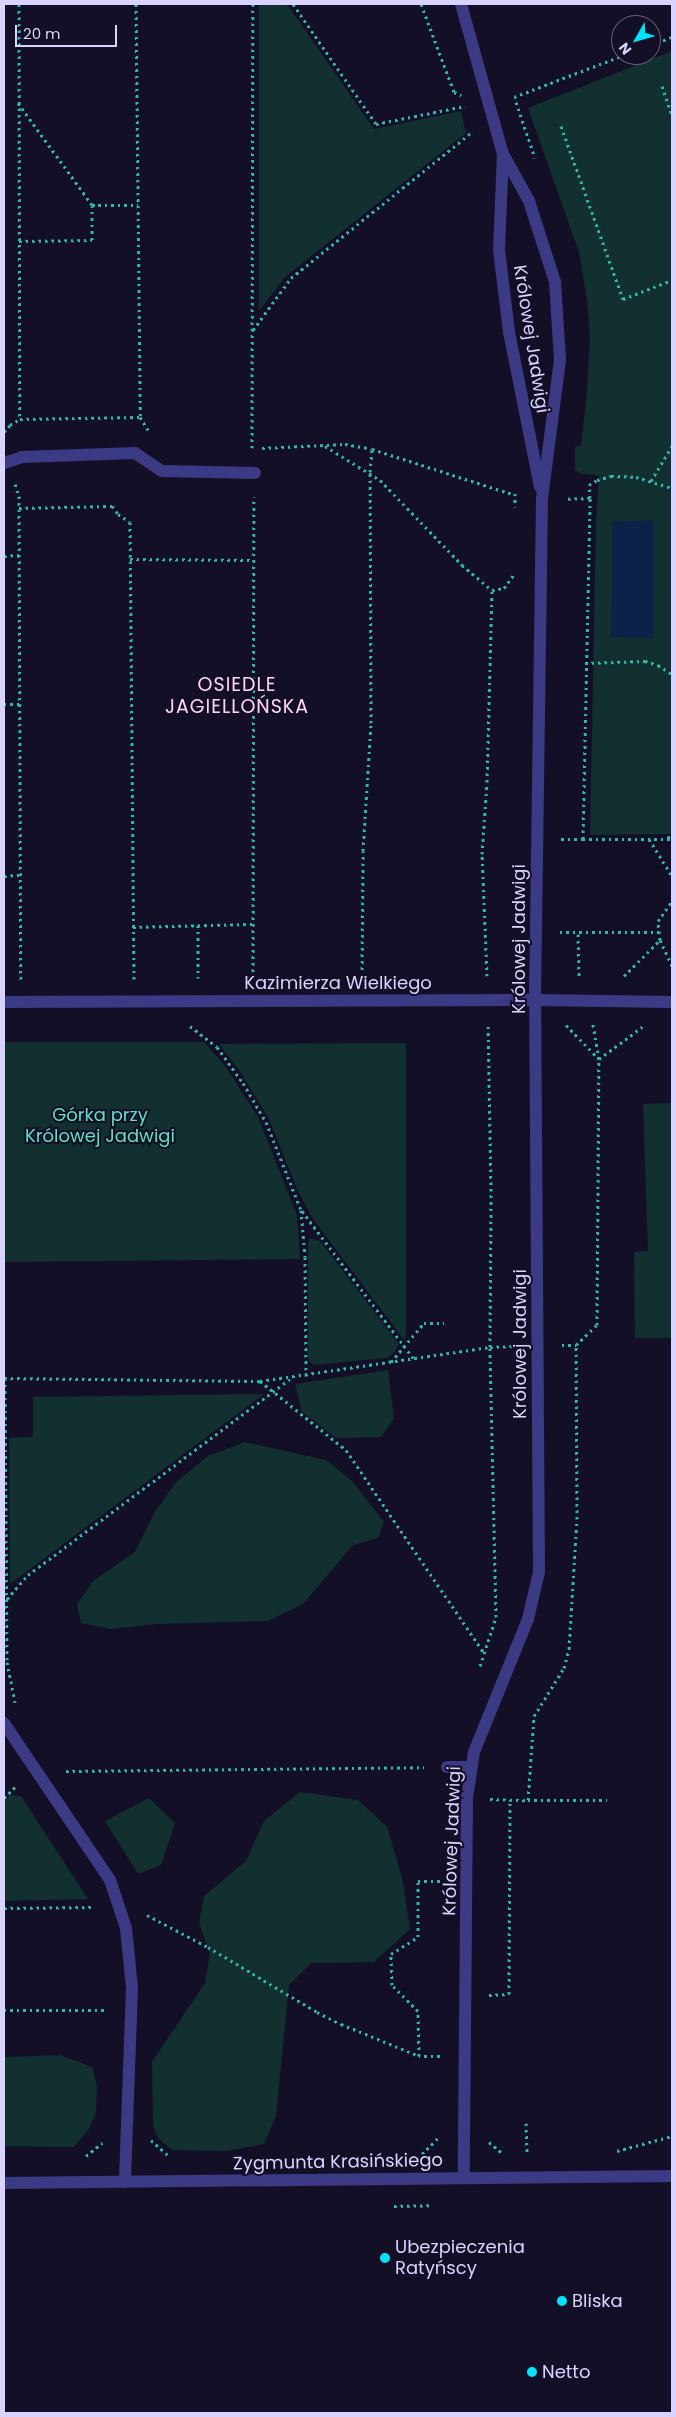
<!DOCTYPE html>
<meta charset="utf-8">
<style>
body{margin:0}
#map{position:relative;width:676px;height:2417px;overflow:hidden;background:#130f26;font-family:Poppins,sans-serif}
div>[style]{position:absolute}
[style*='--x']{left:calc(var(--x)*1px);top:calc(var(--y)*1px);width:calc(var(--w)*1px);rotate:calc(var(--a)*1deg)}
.green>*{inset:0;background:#12302f}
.water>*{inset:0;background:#0c2248}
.path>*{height:3px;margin-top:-1.5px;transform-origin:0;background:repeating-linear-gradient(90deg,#2fb8b0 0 2.5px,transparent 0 6.5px)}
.minor>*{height:12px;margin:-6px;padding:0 6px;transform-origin:6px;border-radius:6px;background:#3d3a85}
.dots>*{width:14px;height:14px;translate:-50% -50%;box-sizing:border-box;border:2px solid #130f26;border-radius:50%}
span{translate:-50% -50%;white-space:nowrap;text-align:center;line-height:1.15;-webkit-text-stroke:4px #130f26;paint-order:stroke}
.street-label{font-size:18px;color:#d9d4ff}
.park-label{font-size:18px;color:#5fe0c0}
.poi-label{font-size:18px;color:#d9d4ff}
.left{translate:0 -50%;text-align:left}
.neighbourhood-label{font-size:19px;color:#ffd6f0;letter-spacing:1px}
.frame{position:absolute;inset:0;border:5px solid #d9d4ff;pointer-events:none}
.north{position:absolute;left:611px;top:15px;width:50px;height:50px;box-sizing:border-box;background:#130f26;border:1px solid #625e7d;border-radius:50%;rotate:232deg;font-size:14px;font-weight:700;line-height:20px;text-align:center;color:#d9d4ff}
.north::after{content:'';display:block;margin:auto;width:18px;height:22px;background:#00e5ff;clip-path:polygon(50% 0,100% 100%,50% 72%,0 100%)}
.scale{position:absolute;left:15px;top:25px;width:102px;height:22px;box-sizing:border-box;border:2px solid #d9d4ff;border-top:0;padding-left:6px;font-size:15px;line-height:18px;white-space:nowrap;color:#d9d4ff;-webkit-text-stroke:4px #130f26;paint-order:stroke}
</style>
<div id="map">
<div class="green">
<div style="clip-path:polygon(259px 4px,287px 4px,374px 129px,461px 111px,466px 133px,285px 277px,259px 311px)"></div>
<div style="clip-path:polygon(672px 51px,672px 834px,590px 835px,596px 523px,599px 475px,581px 474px,575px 470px,575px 446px,581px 446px,587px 392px,590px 338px,587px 300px,579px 252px,528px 108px)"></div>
<div style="clip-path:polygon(4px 1042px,204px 1042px,226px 1067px,258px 1117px,297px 1215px,300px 1258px,298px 1259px,4px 1262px)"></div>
<div style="clip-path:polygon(406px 1043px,406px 1331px,405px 1341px,313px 1219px,297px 1189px,269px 1119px,241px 1073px,219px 1044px)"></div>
<div style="clip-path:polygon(672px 1103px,672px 1338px,635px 1338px,634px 1252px,648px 1251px,643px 1104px)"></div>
<div style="clip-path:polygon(310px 1238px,320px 1241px,399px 1344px,394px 1353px,387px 1358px,313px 1365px,308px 1359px,308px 1242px)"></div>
<div style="clip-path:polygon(388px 1370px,394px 1419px,381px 1437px,336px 1438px,302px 1412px,295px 1384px)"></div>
<div style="clip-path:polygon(264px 1394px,10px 1584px,9px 1438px,33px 1437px,33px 1397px)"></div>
<div style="clip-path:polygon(245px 1442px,326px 1460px,352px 1481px,384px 1522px,378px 1538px,353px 1545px,303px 1604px,268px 1621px,157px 1624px,110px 1629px,81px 1623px,77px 1604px,93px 1581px,135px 1552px,155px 1512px,176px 1482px,208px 1456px)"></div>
<div style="clip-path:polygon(300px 1792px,358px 1800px,387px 1827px,402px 1877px,410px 1929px,374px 1962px,311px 1963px,289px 1985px,276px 2116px,264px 2144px,227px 2151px,172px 2150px,158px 2138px,153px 2125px,152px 2062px,205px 1983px,210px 1954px,199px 1923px,204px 1896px,246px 1861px,264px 1821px)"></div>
<div style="clip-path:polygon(10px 1795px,21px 1796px,88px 1899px,4px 1901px,4px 1802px)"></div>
<div style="clip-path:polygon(149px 1798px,175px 1823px,161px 1865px,138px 1874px,105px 1821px)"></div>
<div style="clip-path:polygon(60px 2055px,92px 2067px,97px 2086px,96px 2112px,89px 2129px,74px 2147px,4px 2146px,4px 2057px)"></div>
</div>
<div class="water">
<div style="clip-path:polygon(654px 520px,653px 638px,611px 637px,612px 522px)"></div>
</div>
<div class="path">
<div style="--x:19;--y:4;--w:415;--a:89.9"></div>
<div style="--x:136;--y:4;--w:413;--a:89.4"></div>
<div style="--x:140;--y:417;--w:19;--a:58"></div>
<div style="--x:293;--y:4;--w:146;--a:55.3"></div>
<div style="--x:376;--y:124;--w:91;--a:-11.4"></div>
<div style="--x:421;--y:4;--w:94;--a:69.4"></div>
<div style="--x:454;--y:92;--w:8;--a:23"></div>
<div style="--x:651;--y:45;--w:22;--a:-21"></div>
<div style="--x:662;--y:86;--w:31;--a:71"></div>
<div style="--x:514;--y:97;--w:118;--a:-20.9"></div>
<div style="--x:516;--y:102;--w:59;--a:71.3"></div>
<div style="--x:18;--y:103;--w:126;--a:54"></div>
<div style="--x:92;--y:205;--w:46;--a:0"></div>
<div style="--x:561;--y:126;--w:184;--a:70.3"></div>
<div style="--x:623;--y:299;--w:53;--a:-21.2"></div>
<div style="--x:19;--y:241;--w:73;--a:-0.8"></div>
<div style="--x:92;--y:240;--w:34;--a:-90"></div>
<div style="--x:253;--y:330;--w:64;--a:-53.8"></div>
<div style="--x:291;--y:278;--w:234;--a:-38.9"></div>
<div style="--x:4;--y:432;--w:9;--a:-49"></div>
<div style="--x:10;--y:425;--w:12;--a:-31"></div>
<div style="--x:20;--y:419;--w:120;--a:-1"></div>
<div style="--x:325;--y:446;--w:65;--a:31.7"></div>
<div style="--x:380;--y:480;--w:118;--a:46"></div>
<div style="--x:462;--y:565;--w:39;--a:40"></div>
<div style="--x:252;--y:448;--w:444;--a:-89.9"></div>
<div style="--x:262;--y:448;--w:83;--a:-2.8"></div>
<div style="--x:345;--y:444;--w:27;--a:10"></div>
<div style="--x:372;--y:449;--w:150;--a:17.8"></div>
<div style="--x:651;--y:481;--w:41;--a:-59"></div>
<div style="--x:15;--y:484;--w:13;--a:72"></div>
<div style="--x:19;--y:496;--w:483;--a:89.8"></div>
<div style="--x:515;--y:493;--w:14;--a:90"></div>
<div style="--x:590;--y:498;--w:13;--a:-94"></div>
<div style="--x:589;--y:485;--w:9;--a:-32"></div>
<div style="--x:597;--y:480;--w:15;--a:-16"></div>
<div style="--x:611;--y:476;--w:25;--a:2"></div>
<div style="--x:636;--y:477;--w:38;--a:17"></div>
<div style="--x:19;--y:508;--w:93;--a:-1.2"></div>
<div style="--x:112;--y:506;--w:10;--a:53"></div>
<div style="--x:118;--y:514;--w:14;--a:34"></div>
<div style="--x:130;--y:522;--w:457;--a:89.5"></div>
<div style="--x:4;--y:556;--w:15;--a:-4"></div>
<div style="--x:130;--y:559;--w:123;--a:0.5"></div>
<div style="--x:585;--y:663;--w:60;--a:-1.9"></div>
<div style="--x:645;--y:661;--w:14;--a:17"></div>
<div style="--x:658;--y:665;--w:17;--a:33"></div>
<div style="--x:4;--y:704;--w:15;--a:0"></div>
<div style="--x:668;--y:838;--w:7;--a:-56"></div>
<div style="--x:561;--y:839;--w:22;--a:0"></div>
<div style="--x:583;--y:839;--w:341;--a:-88.8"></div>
<div style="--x:590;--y:498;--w:24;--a:178"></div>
<div style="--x:583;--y:839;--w:89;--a:0"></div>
<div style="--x:649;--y:839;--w:44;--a:58.1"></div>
<div style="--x:4;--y:876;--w:15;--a:-4"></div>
<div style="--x:198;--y:925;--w:53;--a:90"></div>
<div style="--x:133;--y:927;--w:119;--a:-1.4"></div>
<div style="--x:560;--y:932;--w:99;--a:0"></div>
<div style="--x:578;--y:934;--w:42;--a:88.6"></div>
<div style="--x:660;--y:940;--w:29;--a:65"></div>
<div style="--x:362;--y:976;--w:125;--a:-89.5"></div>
<div style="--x:363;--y:851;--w:128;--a:-86.4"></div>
<div style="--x:371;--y:723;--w:251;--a:-90.2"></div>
<div style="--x:370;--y:472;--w:23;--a:-85"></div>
<div style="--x:487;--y:976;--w:122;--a:-92.3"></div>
<div style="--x:482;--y:854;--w:72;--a:-86"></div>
<div style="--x:487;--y:782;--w:192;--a:-88.5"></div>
<div style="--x:492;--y:590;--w:12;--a:-9"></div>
<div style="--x:504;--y:588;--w:19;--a:-54"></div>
<div style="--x:624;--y:976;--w:51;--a:-45"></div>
<div style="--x:660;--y:940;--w:19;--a:-96"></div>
<div style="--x:658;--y:921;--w:24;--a:-55"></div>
<div style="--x:253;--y:978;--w:481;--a:-89.9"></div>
<div style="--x:566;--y:1025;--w:47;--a:45.9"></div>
<div style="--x:599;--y:1059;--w:54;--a:-36.7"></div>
<div style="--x:190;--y:1026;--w:34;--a:38"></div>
<div style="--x:217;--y:1047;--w:44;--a:54.2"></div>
<div style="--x:243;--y:1083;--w:45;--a:59.5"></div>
<div style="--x:266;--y:1122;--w:95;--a:68.3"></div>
<div style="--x:301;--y:1210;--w:47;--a:85.1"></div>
<div style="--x:305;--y:1257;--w:119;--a:89.5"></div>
<div style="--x:302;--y:1211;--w:186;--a:52.9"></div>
<div style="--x:562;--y:1345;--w:14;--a:0"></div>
<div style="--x:391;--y:1362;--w:51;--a:-49.8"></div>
<div style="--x:424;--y:1323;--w:20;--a:0"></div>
<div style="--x:4;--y:1378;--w:256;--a:0.7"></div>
<div style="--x:260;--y:1381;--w:232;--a:-8.4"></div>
<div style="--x:490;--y:1347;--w:23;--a:-2"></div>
<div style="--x:5;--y:1378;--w:284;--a:89.6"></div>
<div style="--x:7;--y:1662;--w:41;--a:78.7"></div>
<div style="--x:260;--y:1381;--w:110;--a:38.7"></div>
<div style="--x:346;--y:1450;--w:245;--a:55.8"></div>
<div style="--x:7;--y:1599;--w:32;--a:-49"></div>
<div style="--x:28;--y:1575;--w:327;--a:-36.8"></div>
<div style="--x:480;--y:1666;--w:52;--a:-71.9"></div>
<div style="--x:496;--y:1617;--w:270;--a:-91.3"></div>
<div style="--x:490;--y:1347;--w:156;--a:-89.6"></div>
<div style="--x:491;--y:1191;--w:167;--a:-91"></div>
<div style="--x:66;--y:1771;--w:358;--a:-0.6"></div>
<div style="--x:4;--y:1798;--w:18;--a:-45"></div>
<div style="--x:490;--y:1799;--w:38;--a:2"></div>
<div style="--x:528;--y:1800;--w:84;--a:-85.9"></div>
<div style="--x:534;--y:1716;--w:57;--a:-58"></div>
<div style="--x:564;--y:1668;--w:20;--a:-75"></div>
<div style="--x:569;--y:1649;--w:130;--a:-86.5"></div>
<div style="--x:577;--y:1519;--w:174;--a:-90.3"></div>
<div style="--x:576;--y:1345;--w:29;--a:-44"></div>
<div style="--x:597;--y:1325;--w:266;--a:-89.6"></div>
<div style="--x:599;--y:1059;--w:36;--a:-100"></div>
<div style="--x:528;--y:1800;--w:79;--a:0"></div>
<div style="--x:4;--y:1908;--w:90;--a:-0.6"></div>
<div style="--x:147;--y:1915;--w:69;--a:27.7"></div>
<div style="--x:208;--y:1947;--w:127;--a:30.8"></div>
<div style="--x:317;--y:2012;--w:27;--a:27"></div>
<div style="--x:341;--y:2024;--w:84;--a:22.3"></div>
<div style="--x:489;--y:1995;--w:20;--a:-3"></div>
<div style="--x:509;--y:1994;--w:194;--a:-89.7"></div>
<div style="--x:4;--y:2010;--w:104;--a:0"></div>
<div style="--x:440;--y:2056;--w:21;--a:180"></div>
<div style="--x:419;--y:2056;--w:45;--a:-91.3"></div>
<div style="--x:418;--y:2011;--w:37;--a:-135"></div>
<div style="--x:392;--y:1985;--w:31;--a:-92"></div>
<div style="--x:391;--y:1954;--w:32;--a:-32"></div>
<div style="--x:418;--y:1937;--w:56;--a:-90"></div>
<div style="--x:418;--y:1881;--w:24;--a:0"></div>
<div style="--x:526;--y:2123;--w:31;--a:88"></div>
<div style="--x:151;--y:2140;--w:24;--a:42"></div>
<div style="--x:489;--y:2142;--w:16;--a:40"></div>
<div style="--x:617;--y:2151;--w:57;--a:-15.3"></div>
<div style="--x:422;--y:2154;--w:24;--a:-45"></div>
<div style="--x:86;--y:2156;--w:21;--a:-39"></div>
<div style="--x:394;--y:2206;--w:39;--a:-1"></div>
</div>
<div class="minor">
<div style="--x:461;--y:4;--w:156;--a:74.4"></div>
<div style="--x:503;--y:154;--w:54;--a:61"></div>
<div style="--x:529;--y:201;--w:85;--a:72.2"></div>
<div style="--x:555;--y:282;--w:78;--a:86.3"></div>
<div style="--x:560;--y:360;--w:139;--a:97.4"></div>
<div style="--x:542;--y:498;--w:485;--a:90.8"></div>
<div style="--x:535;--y:983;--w:589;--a:89.61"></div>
<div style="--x:539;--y:1572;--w:48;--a:103.2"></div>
<div style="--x:528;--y:1619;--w:144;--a:112.1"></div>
<div style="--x:474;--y:1752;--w:47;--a:98.7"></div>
<div style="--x:467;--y:1798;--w:380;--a:90.5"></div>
<div style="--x:503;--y:154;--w:96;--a:92.4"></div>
<div style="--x:499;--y:250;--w:83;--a:83"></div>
<div style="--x:509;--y:332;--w:158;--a:78.7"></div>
<div style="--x:4;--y:463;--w:19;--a:-18"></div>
<div style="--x:22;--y:457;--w:113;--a:-2"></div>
<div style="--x:135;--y:453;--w:32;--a:34"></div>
<div style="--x:162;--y:471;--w:93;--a:1.2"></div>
<div style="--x:4;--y:1002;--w:532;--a:-0.22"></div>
<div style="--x:536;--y:1000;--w:136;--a:0.8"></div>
<div style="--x:4;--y:1723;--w:189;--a:56"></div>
<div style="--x:110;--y:1880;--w:51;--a:71.6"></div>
<div style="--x:126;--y:1928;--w:60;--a:84.3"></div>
<div style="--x:132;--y:1988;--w:194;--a:92.1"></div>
<div style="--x:447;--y:1767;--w:24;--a:0"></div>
<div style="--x:4;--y:2183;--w:668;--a:-0.6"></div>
</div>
<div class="dots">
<div style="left:385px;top:2258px;background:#00e5ff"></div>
<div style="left:562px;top:2301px;background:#00e5ff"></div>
<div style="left:532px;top:2372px;background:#00e5ff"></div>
</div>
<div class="street-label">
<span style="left:531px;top:339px;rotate:81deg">Królowej Jadwigi</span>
<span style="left:519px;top:939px;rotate:-90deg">Królowej Jadwigi</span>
<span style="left:338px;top:983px">Kazimierza Wielkiego</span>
<span style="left:520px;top:1344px;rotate:-90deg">Królowej Jadwigi</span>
<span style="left:452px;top:1841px;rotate:-88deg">Królowej Jadwigi</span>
<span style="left:338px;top:2162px;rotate:-1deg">Zygmunta Krasińskiego</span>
</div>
<div class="park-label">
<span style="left:100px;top:1126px">Górka przy<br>Królowej Jadwigi</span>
</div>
<div class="poi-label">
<span class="left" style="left:395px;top:2258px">Ubezpieczenia<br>Ratyńscy</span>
<span class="left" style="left:572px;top:2301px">Bliska</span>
<span class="left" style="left:542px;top:2372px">Netto</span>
</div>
<div class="neighbourhood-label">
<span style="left:237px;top:696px">OSIEDLE<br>JAGIELLOŃSKA</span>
</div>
<div class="frame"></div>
<div class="north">N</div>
<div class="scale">20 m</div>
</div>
